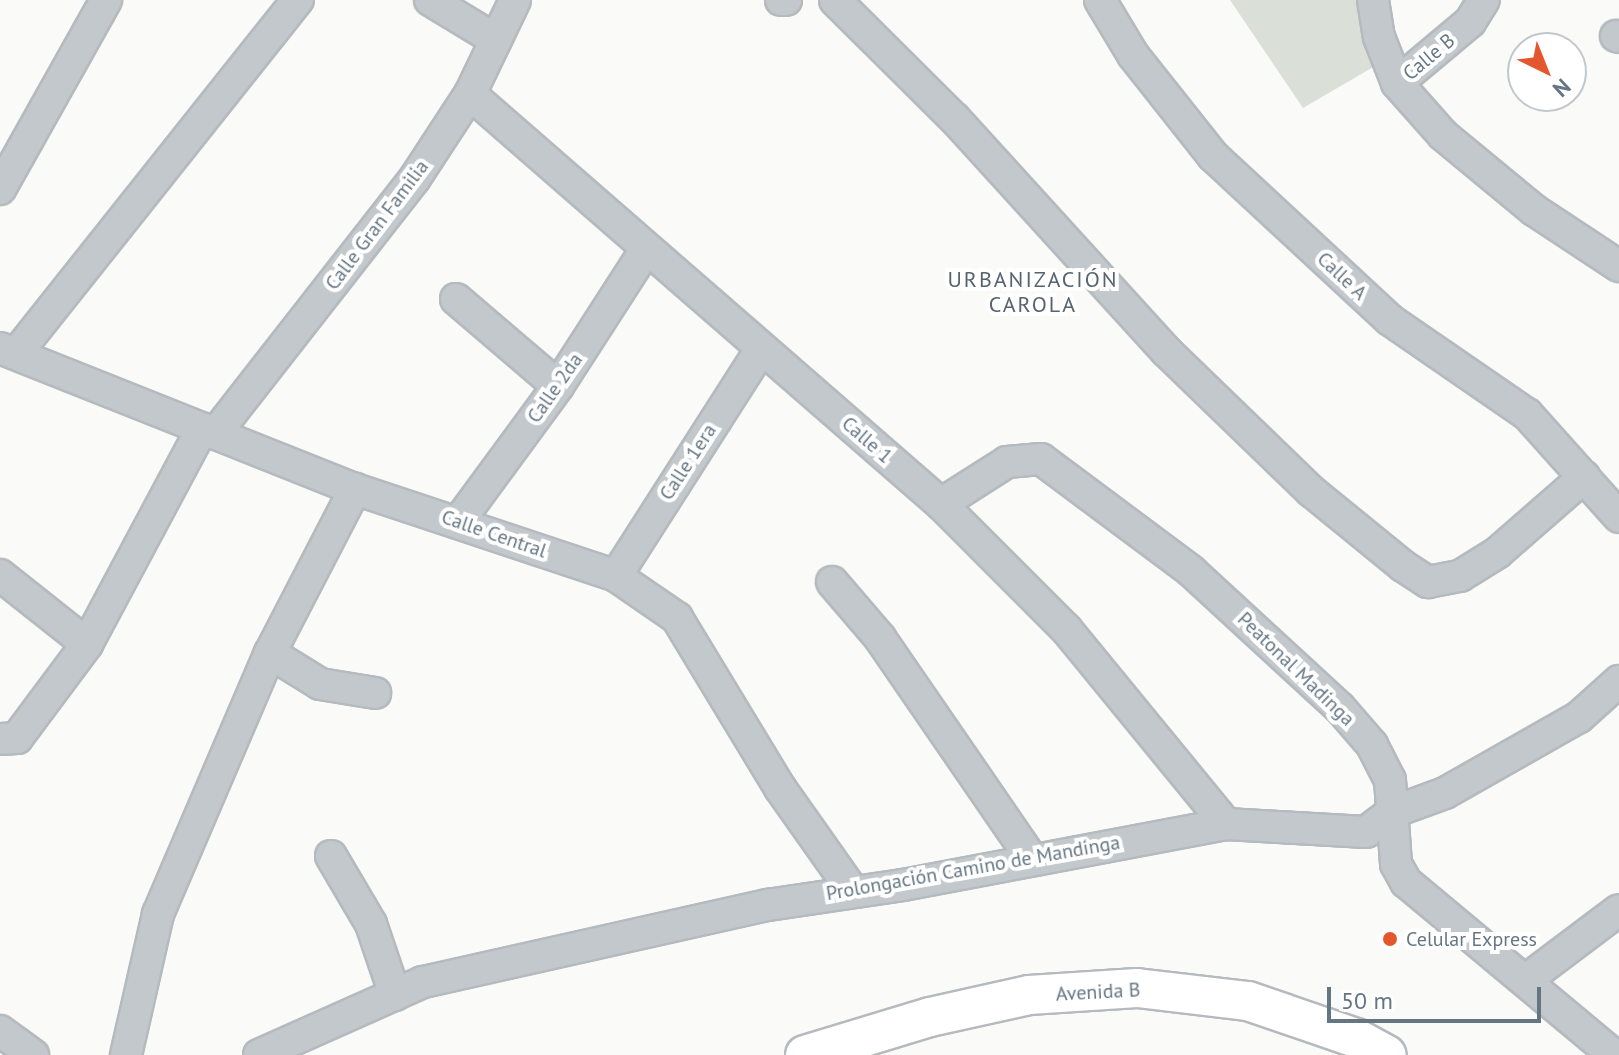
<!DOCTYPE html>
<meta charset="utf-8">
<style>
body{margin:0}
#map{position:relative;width:1619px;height:1055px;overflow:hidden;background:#fafaf8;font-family:"PT Sans",sans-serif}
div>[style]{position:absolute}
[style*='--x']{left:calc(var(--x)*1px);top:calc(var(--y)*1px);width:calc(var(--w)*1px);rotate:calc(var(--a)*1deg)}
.green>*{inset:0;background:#dadfd7}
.roads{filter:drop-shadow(2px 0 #b5babe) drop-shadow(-2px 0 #b5babe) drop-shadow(0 2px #b5babe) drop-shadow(0 -2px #b5babe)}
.minor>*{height:30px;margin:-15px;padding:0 15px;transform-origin:15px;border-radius:15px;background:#c3c8cc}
.major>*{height:38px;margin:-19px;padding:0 19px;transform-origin:19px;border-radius:19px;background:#fff}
.dots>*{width:22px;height:22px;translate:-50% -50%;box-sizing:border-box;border:4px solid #fff;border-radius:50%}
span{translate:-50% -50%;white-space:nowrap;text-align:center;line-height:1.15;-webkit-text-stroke:8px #fff;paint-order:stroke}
.street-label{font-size:20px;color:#657683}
.poi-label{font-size:20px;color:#657683}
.left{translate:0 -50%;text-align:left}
.neighbourhood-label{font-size:22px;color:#57646e;letter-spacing:2px}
.north{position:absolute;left:1507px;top:32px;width:80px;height:80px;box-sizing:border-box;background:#fff;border:2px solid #c1c8cd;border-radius:50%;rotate:137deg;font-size:22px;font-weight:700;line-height:32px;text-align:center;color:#657683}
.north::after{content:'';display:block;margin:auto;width:28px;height:36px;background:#e4572e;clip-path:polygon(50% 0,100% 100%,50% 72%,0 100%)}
.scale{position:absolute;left:1327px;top:987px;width:214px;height:36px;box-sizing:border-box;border:4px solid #657683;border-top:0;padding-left:10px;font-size:24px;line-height:28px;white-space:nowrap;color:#657683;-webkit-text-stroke:6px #fff;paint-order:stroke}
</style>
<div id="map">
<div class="green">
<div style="clip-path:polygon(1230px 0,1366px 0,1375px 66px,1303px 108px)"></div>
</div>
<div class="roads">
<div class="minor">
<div style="--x:430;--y:0;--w:77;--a:31.2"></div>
<div style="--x:781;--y:0;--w:5;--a:0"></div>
<div style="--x:835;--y:0;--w:169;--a:44.8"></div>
<div style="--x:955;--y:119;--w:314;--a:47.7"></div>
<div style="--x:1166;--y:351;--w:202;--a:44"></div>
<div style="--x:1311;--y:491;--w:119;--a:39.2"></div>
<div style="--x:1403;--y:566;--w:30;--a:33"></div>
<div style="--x:1428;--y:582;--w:33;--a:-11"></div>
<div style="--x:1460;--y:576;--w:44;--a:-31.9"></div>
<div style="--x:1497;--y:553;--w:116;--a:-41.1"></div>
<div style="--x:1100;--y:0;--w:64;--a:59"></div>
<div style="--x:1133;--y:55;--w:129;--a:51.6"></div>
<div style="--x:1213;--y:156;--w:241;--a:42.8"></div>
<div style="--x:1390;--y:320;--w:166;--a:34.5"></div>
<div style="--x:1527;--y:414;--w:138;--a:48.2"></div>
<div style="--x:1373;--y:0;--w:37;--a:81"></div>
<div style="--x:1379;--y:37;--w:49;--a:68.6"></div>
<div style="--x:1397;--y:83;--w:95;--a:-39.9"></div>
<div style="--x:1470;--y:22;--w:26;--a:-58"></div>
<div style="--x:1616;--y:36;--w:3;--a:18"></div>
<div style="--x:1397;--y:83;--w:69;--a:48.5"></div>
<div style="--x:1443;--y:135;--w:118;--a:39.5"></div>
<div style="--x:1534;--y:210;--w:102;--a:33.4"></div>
<div style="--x:470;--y:94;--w:624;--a:41.04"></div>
<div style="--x:941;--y:504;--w:178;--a:45"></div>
<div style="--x:1067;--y:630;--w:251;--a:50.7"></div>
<div style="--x:0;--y:189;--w:217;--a:-60.7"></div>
<div style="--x:456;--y:299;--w:134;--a:40.5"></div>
<div style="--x:0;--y:348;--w:382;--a:21.7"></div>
<div style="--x:355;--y:489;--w:275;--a:18.4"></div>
<div style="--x:616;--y:576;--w:74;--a:34.5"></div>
<div style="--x:677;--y:618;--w:199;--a:58.8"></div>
<div style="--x:780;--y:788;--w:125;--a:54.8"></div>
<div style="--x:16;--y:354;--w:453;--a:-51.5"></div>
<div style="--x:215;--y:434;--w:325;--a:-52"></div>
<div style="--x:415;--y:178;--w:100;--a:-56.8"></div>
<div style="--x:470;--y:94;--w:104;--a:-64.4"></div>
<div style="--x:941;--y:504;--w:78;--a:-32.5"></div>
<div style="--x:1007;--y:462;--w:34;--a:-5"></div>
<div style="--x:1041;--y:459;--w:187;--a:36.7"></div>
<div style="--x:1191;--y:571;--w:202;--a:42.6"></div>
<div style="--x:1340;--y:708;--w:49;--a:49.1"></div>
<div style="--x:1372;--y:745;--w:39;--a:63"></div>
<div style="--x:1390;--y:780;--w:84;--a:85.9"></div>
<div style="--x:1396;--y:864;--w:21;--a:61"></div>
<div style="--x:1406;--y:882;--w:271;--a:39.8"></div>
<div style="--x:459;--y:521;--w:167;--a:-53.7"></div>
<div style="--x:558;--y:386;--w:161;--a:-57.2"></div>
<div style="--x:0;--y:575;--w:111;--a:38.4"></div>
<div style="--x:616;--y:576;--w:269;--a:-57.4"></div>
<div style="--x:832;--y:582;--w:74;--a:49.4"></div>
<div style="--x:880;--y:638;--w:267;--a:55.5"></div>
<div style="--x:270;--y:653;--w:59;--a:31.8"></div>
<div style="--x:320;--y:684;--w:56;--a:9.3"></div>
<div style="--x:0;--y:739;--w:17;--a:-3"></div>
<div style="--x:17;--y:738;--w:117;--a:-53.3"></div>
<div style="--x:87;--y:644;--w:244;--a:-61.9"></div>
<div style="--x:331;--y:856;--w:79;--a:59.5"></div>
<div style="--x:371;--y:924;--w:75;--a:71.3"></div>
<div style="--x:1526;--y:980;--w:116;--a:-37"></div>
<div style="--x:0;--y:1031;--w:41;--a:36"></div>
<div style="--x:126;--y:1055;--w:145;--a:-77.2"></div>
<div style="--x:158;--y:914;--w:284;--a:-66.8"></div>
<div style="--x:270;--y:653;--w:185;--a:-62.6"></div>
<div style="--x:259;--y:1055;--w:180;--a:-24"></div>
<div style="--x:423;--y:982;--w:353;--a:-12.6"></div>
<div style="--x:768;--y:905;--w:136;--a:-8.4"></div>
<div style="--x:903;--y:885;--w:329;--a:-10.7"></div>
<div style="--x:1226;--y:824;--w:140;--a:3.3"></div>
<div style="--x:1366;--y:832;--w:34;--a:-37"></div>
<div style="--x:1393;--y:812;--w:55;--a:-20.1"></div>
<div style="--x:1445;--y:793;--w:154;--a:-29.6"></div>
<div style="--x:1579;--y:717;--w:54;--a:-42"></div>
</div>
<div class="major">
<div style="--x:805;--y:1055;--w:131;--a:-16.9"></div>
<div style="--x:930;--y:1017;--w:101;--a:-12.5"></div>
<div style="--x:1029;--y:995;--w:108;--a:-3.7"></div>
<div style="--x:1137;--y:988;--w:112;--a:6.7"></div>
<div style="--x:1248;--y:1001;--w:114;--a:18.9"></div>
<div style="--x:1356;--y:1038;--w:35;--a:29"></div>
</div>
</div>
<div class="dots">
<div style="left:1390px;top:939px;background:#e4572e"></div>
</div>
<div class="street-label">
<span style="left:1429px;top:57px;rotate:-40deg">Calle B</span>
<span style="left:377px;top:225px;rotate:-53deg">Calle Gran Familia</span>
<span style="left:1342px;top:276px;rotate:43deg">Calle A</span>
<span style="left:555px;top:388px;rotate:-55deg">Calle 2da</span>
<span style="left:867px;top:440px;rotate:41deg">Calle 1</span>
<span style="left:688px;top:462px;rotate:-57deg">Calle 1era</span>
<span style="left:494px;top:534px;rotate:19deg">Calle Central</span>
<span style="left:1296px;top:669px;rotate:44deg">Peatonal Madinga</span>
<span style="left:973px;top:868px;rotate:-10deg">Prolongación Camino de Mandinga</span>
<span style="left:1098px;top:992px;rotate:-3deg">Avenida B</span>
</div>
<div class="poi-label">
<span class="left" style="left:1406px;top:939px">Celular Express</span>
</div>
<div class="neighbourhood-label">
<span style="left:1033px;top:292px">URBANIZACIÓN<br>CAROLA</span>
</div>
<div class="north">N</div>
<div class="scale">50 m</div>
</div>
